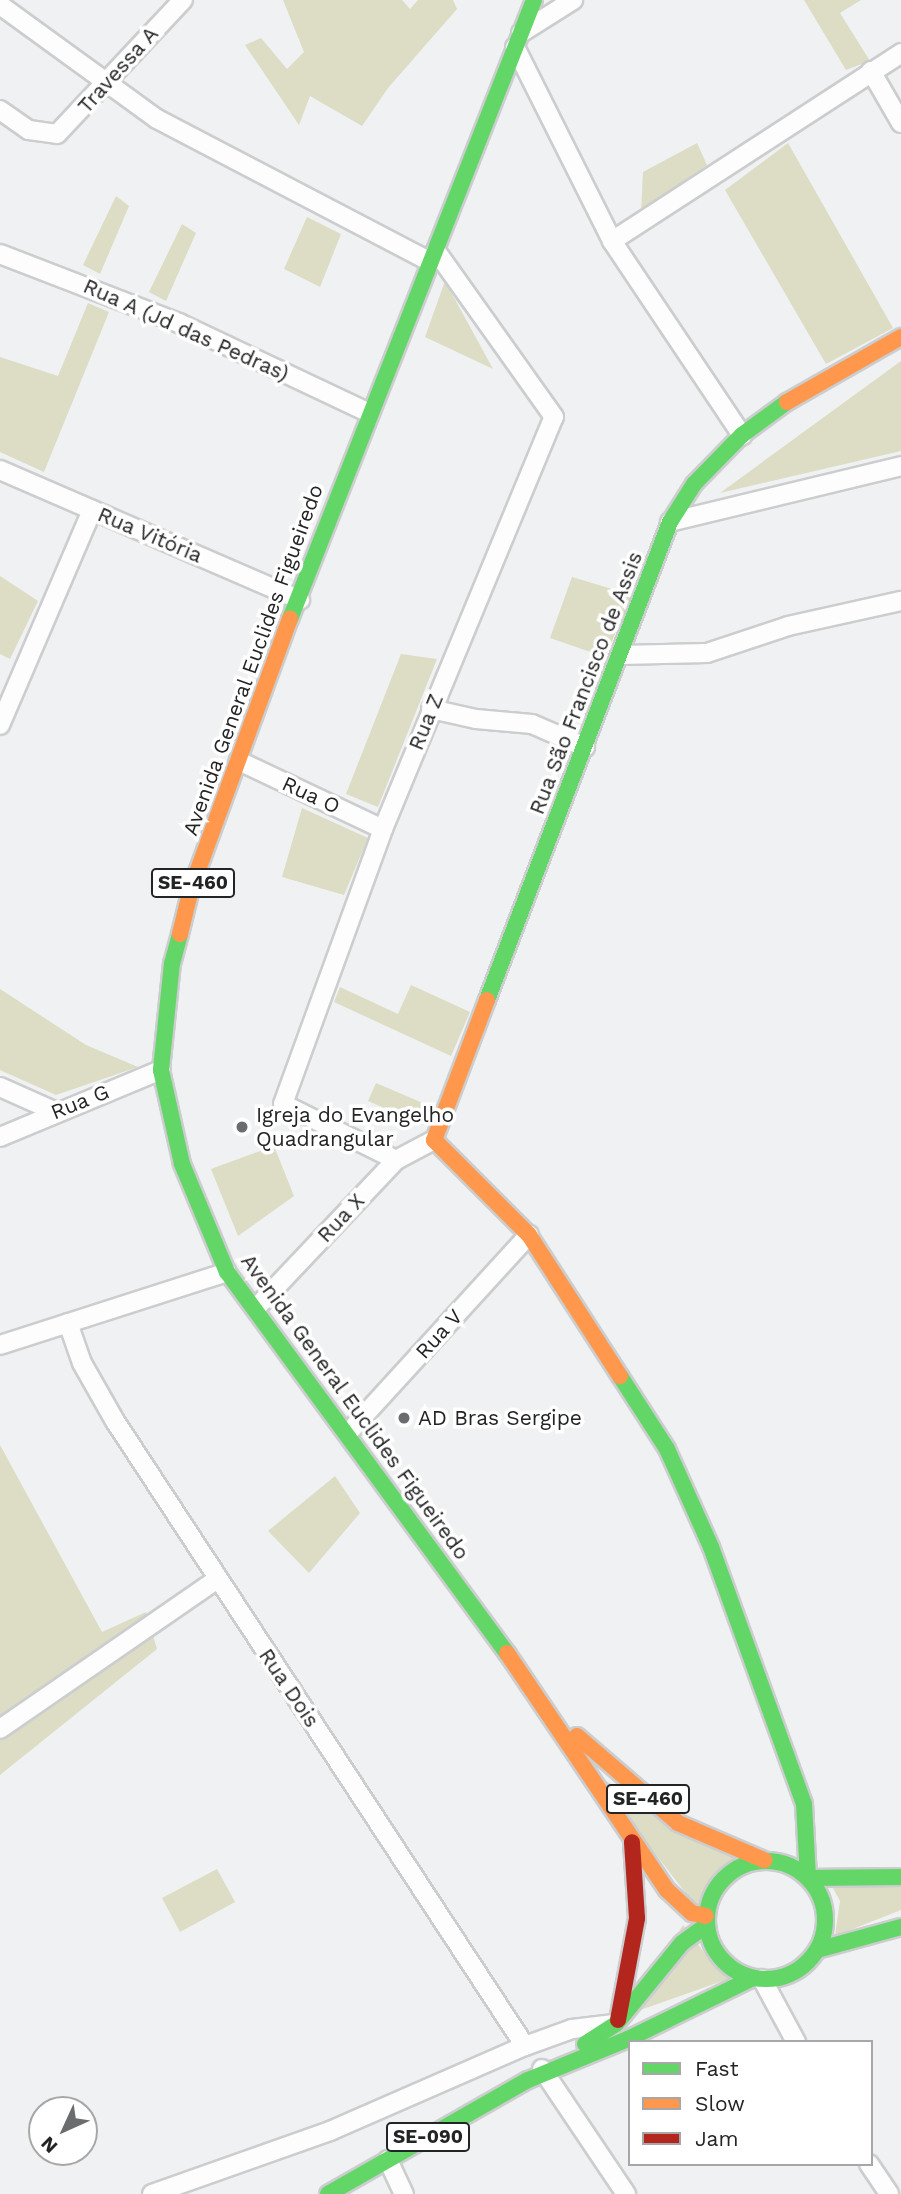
<!DOCTYPE html>
<meta charset="utf-8">
<style>
body{margin:0}
#map{position:relative;width:901px;height:2194px;overflow:hidden;background:#f0f1f2;font-family:"Work Sans",sans-serif}
div>[style]{position:absolute}
[style*='--x']{left:calc(var(--x)*1px);top:calc(var(--y)*1px);width:calc(var(--w)*1px);rotate:calc(var(--a)*1deg)}
.green>*{inset:0;background:#dcddc4}
.roads{filter:drop-shadow(2px 0 #cccdce) drop-shadow(-2px 0 #cccdce) drop-shadow(0 2px #cccdce) drop-shadow(0 -2px #cccdce)}
.street>*{height:18px;margin:-9px;padding:0 9px;transform-origin:9px;border-radius:9px;background:#fdfdfd}
.fast>*{height:16px;margin:-8px;padding:0 8px;transform-origin:8px;border-radius:8px;background:#63d668}
.fast>.ring{margin:-8px;padding:0;box-sizing:content-box;background:none;border:16px solid #63d668;border-radius:50%}
.slow>*{height:16px;margin:-8px;padding:0 8px;transform-origin:8px;border-radius:8px;background:#ff974d}
.jam>*{height:16px;margin:-8px;padding:0 8px;transform-origin:8px;border-radius:8px;background:#b3261e}
.dots>*{width:19px;height:19px;translate:-50% -50%;box-sizing:border-box;border:4px solid #fff;border-radius:50%}
span{translate:-50% -50%;white-space:nowrap;text-align:center;line-height:1.15;-webkit-text-stroke:7px #fff;paint-order:stroke}
.shield-label span{padding:2px 5px;background:#fff;border:2px solid;border-radius:5px;-webkit-text-stroke-width:0}
.shield-label{font-size:19px;color:#232425;font-weight:700}
.street-label{font-size:21px;color:#232425}
.poi-label{font-size:21px;color:#232425}
.left{translate:0 -50%;text-align:left}
.legend{position:absolute;left:628px;top:2040px;width:245px;height:126px;box-sizing:border-box;background:#fff;border:2px solid #a7a7a8;margin:0;padding:9px 12px;list-style:none;font-size:21px;color:#232425}
.legend li{display:flex;align-items:center;gap:14px;height:35px}
.legend b{width:35px;border:2px solid #a7a7a8}
.north{position:absolute;left:28px;top:2096px;width:70px;height:70px;box-sizing:border-box;background:#fff;border:2px solid #a7a7a8;border-radius:50%;rotate:225deg;font-size:19px;font-weight:700;line-height:28px;text-align:center;color:#232425}
.north::after{content:'';display:block;margin:auto;width:24px;height:32px;background:#6b6c6d;clip-path:polygon(50% 0,100% 100%,50% 72%,0 100%)}
</style>
<div id="map">
<div class="green">
<div style="clip-path:polygon(283px 0,402px 0,410px 9px,418px 0,453px 0,457px 9px,388px 88px,362px 126px,310px 96px,299px 125px,245px 45px,261px 38px,287px 69px,304px 52px)"></div>
<div style="clip-path:polygon(804px 0,861px 0,840px 13px,870px 61px,846px 70px)"></div>
<div style="clip-path:polygon(697px 143px,707px 165px,641px 213px,643px 172px)"></div>
<div style="clip-path:polygon(788px 143px,893px 328px,826px 364px,725px 190px)"></div>
<div style="clip-path:polygon(116px 196px,129px 206px,100px 274px,83px 265px)"></div>
<div style="clip-path:polygon(307px 217px,341px 234px,320px 287px,284px 269px)"></div>
<div style="clip-path:polygon(182px 224px,196px 233px,166px 301px,149px 292px)"></div>
<div style="clip-path:polygon(445px 281px,493px 369px,425px 337px)"></div>
<div style="clip-path:polygon(88px 303px,109px 312px,44px 472px,0 452px,0 357px,58px 376px)"></div>
<div style="clip-path:polygon(901px 361px,901px 451px,720px 493px)"></div>
<div style="clip-path:polygon(0 576px,38px 601px,10px 659px,0 654px)"></div>
<div style="clip-path:polygon(572px 577px,632px 595px,605px 657px,550px 638px)"></div>
<div style="clip-path:polygon(401px 654px,437px 659px,378px 807px,346px 794px)"></div>
<div style="clip-path:polygon(302px 808px,368px 838px,344px 895px,282px 877px)"></div>
<div style="clip-path:polygon(411px 985px,470px 1012px,451px 1056px,334px 1002px,340px 987px,398px 1014px)"></div>
<div style="clip-path:polygon(0 989px,86px 1045px,138px 1067px,56px 1095px,0 1070px)"></div>
<div style="clip-path:polygon(376px 1083px,432px 1107px,424px 1125px,368px 1101px)"></div>
<div style="clip-path:polygon(274px 1146px,294px 1196px,238px 1236px,211px 1169px)"></div>
<div style="clip-path:polygon(0 1445px,102px 1632px,146px 1612px,157px 1649px,0 1775px)"></div>
<div style="clip-path:polygon(335px 1476px,360px 1513px,309px 1573px,268px 1531px)"></div>
<div style="clip-path:polygon(593px 1774px,742px 1856px,713px 1880px,699px 1910px)"></div>
<div style="clip-path:polygon(217px 1869px,235px 1902px,180px 1932px,162px 1898px)"></div>
<div style="clip-path:polygon(828px 1879px,901px 1879px,901px 1910px,835px 1936px,840px 1901px)"></div>
<div style="clip-path:polygon(683px 1925px,707px 1956px,731px 1978px,629px 2014px)"></div>
</div>
<div class="roads">
<div class="street">
<div style="--x:0;--y:5;--w:194;--a:36"></div>
<div style="--x:157;--y:119;--w:309;--a:27.6"></div>
<div style="--x:521;--y:33;--w:62;--a:-32.4"></div>
<div style="--x:515;--y:47;--w:217;--a:63.4"></div>
<div style="--x:612;--y:241;--w:234;--a:56.2"></div>
<div style="--x:871;--y:71;--w:60;--a:60"></div>
<div style="--x:0;--y:110;--w:35;--a:35"></div>
<div style="--x:29;--y:130;--w:28;--a:8"></div>
<div style="--x:57;--y:134;--w:184;--a:-46.8"></div>
<div style="--x:612;--y:241;--w:345;--a:-33"></div>
<div style="--x:0;--y:254;--w:192;--a:21.1"></div>
<div style="--x:179;--y:323;--w:210;--a:25.3"></div>
<div style="--x:0;--y:470;--w:327;--a:23.4"></div>
<div style="--x:670;--y:522;--w:238;--a:-13.6"></div>
<div style="--x:620;--y:655;--w:87;--a:-1.3"></div>
<div style="--x:707;--y:653;--w:85;--a:-18.4"></div>
<div style="--x:788;--y:626;--w:116;--a:-12.5"></div>
<div style="--x:431;--y:709;--w:46;--a:12.5"></div>
<div style="--x:476;--y:719;--w:56;--a:5.1"></div>
<div style="--x:532;--y:724;--w:58;--a:23.5"></div>
<div style="--x:0;--y:725;--w:234;--a:-66.8"></div>
<div style="--x:239;--y:761;--w:159;--a:25.3"></div>
<div style="--x:0;--y:1087;--w:59;--a:24"></div>
<div style="--x:0;--y:1137;--w:174;--a:-22.6"></div>
<div style="--x:396;--y:1160;--w:126;--a:-153.6"></div>
<div style="--x:283;--y:1104;--w:293;--a:-70"></div>
<div style="--x:383;--y:829;--w:446;--a:-67.5"></div>
<div style="--x:554;--y:417;--w:204;--a:-125.4"></div>
<div style="--x:257;--y:1307;--w:202;--a:-46.6"></div>
<div style="--x:396;--y:1160;--w:43;--a:-27.8"></div>
<div style="--x:68;--y:1323;--w:42;--a:70.7"></div>
<div style="--x:82;--y:1363;--w:67;--a:60.4"></div>
<div style="--x:115;--y:1421;--w:747;--a:56.74"></div>
<div style="--x:0;--y:1345;--w:238;--a:-17.8"></div>
<div style="--x:349;--y:1432;--w:267;--a:-47.6"></div>
<div style="--x:0;--y:1729;--w:262;--a:-34.6"></div>
<div style="--x:762;--y:1979;--w:72;--a:61.6"></div>
<div style="--x:542;--y:2069;--w:151;--a:56.1"></div>
<div style="--x:388;--y:2160;--w:38;--a:65"></div>
<div style="--x:869;--y:2164;--w:36;--a:56"></div>
<div style="--x:152;--y:2194;--w:189;--a:-19.5"></div>
<div style="--x:330;--y:2131;--w:213;--a:-23.6"></div>
<div style="--x:525;--y:2046;--w:50;--a:-19.9"></div>
<div style="--x:572;--y:2029;--w:38;--a:-7"></div>
</div>
<div class="fast">
<div style="--x:290;--y:619;--w:665;--a:-68.49"></div>
<div style="--x:180;--y:934;--w:30;--a:105"></div>
<div style="--x:172;--y:963;--w:108;--a:95.9"></div>
<div style="--x:161;--y:1070;--w:96;--a:77.4"></div>
<div style="--x:182;--y:1164;--w:117;--a:67.4"></div>
<div style="--x:227;--y:1272;--w:473;--a:53.7"></div>
<div style="--x:487;--y:1000;--w:512;--a:-69.05"></div>
<div style="--x:670;--y:522;--w:45;--a:-57.7"></div>
<div style="--x:694;--y:484;--w:69;--a:-45.6"></div>
<div style="--x:742;--y:435;--w:56;--a:-36.3"></div>
<div style="--x:620;--y:1376;--w:87;--a:57.2"></div>
<div style="--x:667;--y:1449;--w:107;--a:65.8"></div>
<div style="--x:711;--y:1547;--w:273;--a:70.1"></div>
<div style="--x:804;--y:1804;--w:74;--a:86.9"></div>
<div class="ring" style="left:707px;top:1861px;width:102px;height:102px"></div>
<div style="--x:808;--y:1878;--w:93;--a:-0.6"></div>
<div style="--x:817;--y:1950;--w:87;--a:-15.3"></div>
<div style="--x:585;--y:2044;--w:37;--a:-33"></div>
<div style="--x:616;--y:2024;--w:104;--a:-50.8"></div>
<div style="--x:682;--y:1943;--w:31;--a:-36"></div>
<div style="--x:328;--y:2194;--w:230;--a:-29.7"></div>
<div style="--x:528;--y:2080;--w:108;--a:-22.3"></div>
<div style="--x:628;--y:2039;--w:139;--a:-26"></div>
</div>
<div class="slow">
<div style="--x:787;--y:402;--w:131;--a:-29.7"></div>
<div style="--x:180;--y:934;--w:46;--a:-76.3"></div>
<div style="--x:191;--y:889;--w:288;--a:-69.9"></div>
<div style="--x:487;--y:1000;--w:150;--a:110.7"></div>
<div style="--x:434;--y:1140;--w:134;--a:45"></div>
<div style="--x:529;--y:1235;--w:168;--a:57.2"></div>
<div style="--x:507;--y:1653;--w:286;--a:56"></div>
<div style="--x:667;--y:1890;--w:34;--a:43"></div>
<div style="--x:692;--y:1913;--w:14;--a:12"></div>
<div style="--x:577;--y:1736;--w:133;--a:40.7"></div>
<div style="--x:678;--y:1823;--w:94;--a:23.3"></div>
</div>
<div class="jam">
<div style="--x:618;--y:2020;--w:104;--a:-79.4"></div>
<div style="--x:637;--y:1918;--w:76;--a:-93.8"></div>
</div>
</div>
<div class="dots">
<div style="left:242px;top:1127px;background:#6b6c6d"></div>
<div style="left:404px;top:1418px;background:#6b6c6d"></div>
</div>
<div class="shield-label">
<span style="left:193px;top:883px">SE-460</span>
<span style="left:648px;top:1799px">SE-460</span>
<span style="left:428px;top:2137px">SE-090</span>
</div>
<div class="street-label">
<span style="left:118px;top:70px;rotate:-48deg">Travessa A</span>
<span style="left:186px;top:330px;rotate:24deg">Rua A (Jd das Pedras)</span>
<span style="left:150px;top:535px;rotate:23deg">Rua Vitória</span>
<span style="left:253px;top:660px;rotate:-70deg">Avenida General Euclides Figueiredo</span>
<span style="left:586px;top:683px;rotate:-69deg">Rua São Francisco de Assis</span>
<span style="left:426px;top:722px;rotate:-68deg">Rua Z</span>
<span style="left:311px;top:795px;rotate:25deg">Rua O</span>
<span style="left:80px;top:1102px;rotate:-22deg">Rua G</span>
<span style="left:341px;top:1218px;rotate:-47deg">Rua X</span>
<span style="left:439px;top:1334px;rotate:-48deg">Rua V</span>
<span style="left:355px;top:1407px;rotate:54deg">Avenida General Euclides Figueiredo</span>
<span style="left:289px;top:1688px;rotate:56deg">Rua Dois</span>
</div>
<div class="poi-label">
<span class="left" style="left:256px;top:1127px">Igreja do Evangelho<br>Quadrangular</span>
<span class="left" style="left:418px;top:1418px">AD Bras Sergipe</span>
</div>
<ul class="legend">
<li><b style="height:9px;background:#63d668"></b>Fast</li>
<li><b style="height:9px;background:#ff974d"></b>Slow</li>
<li><b style="height:9px;background:#b3261e"></b>Jam</li>
</ul>
<div class="north">N</div>
</div>
